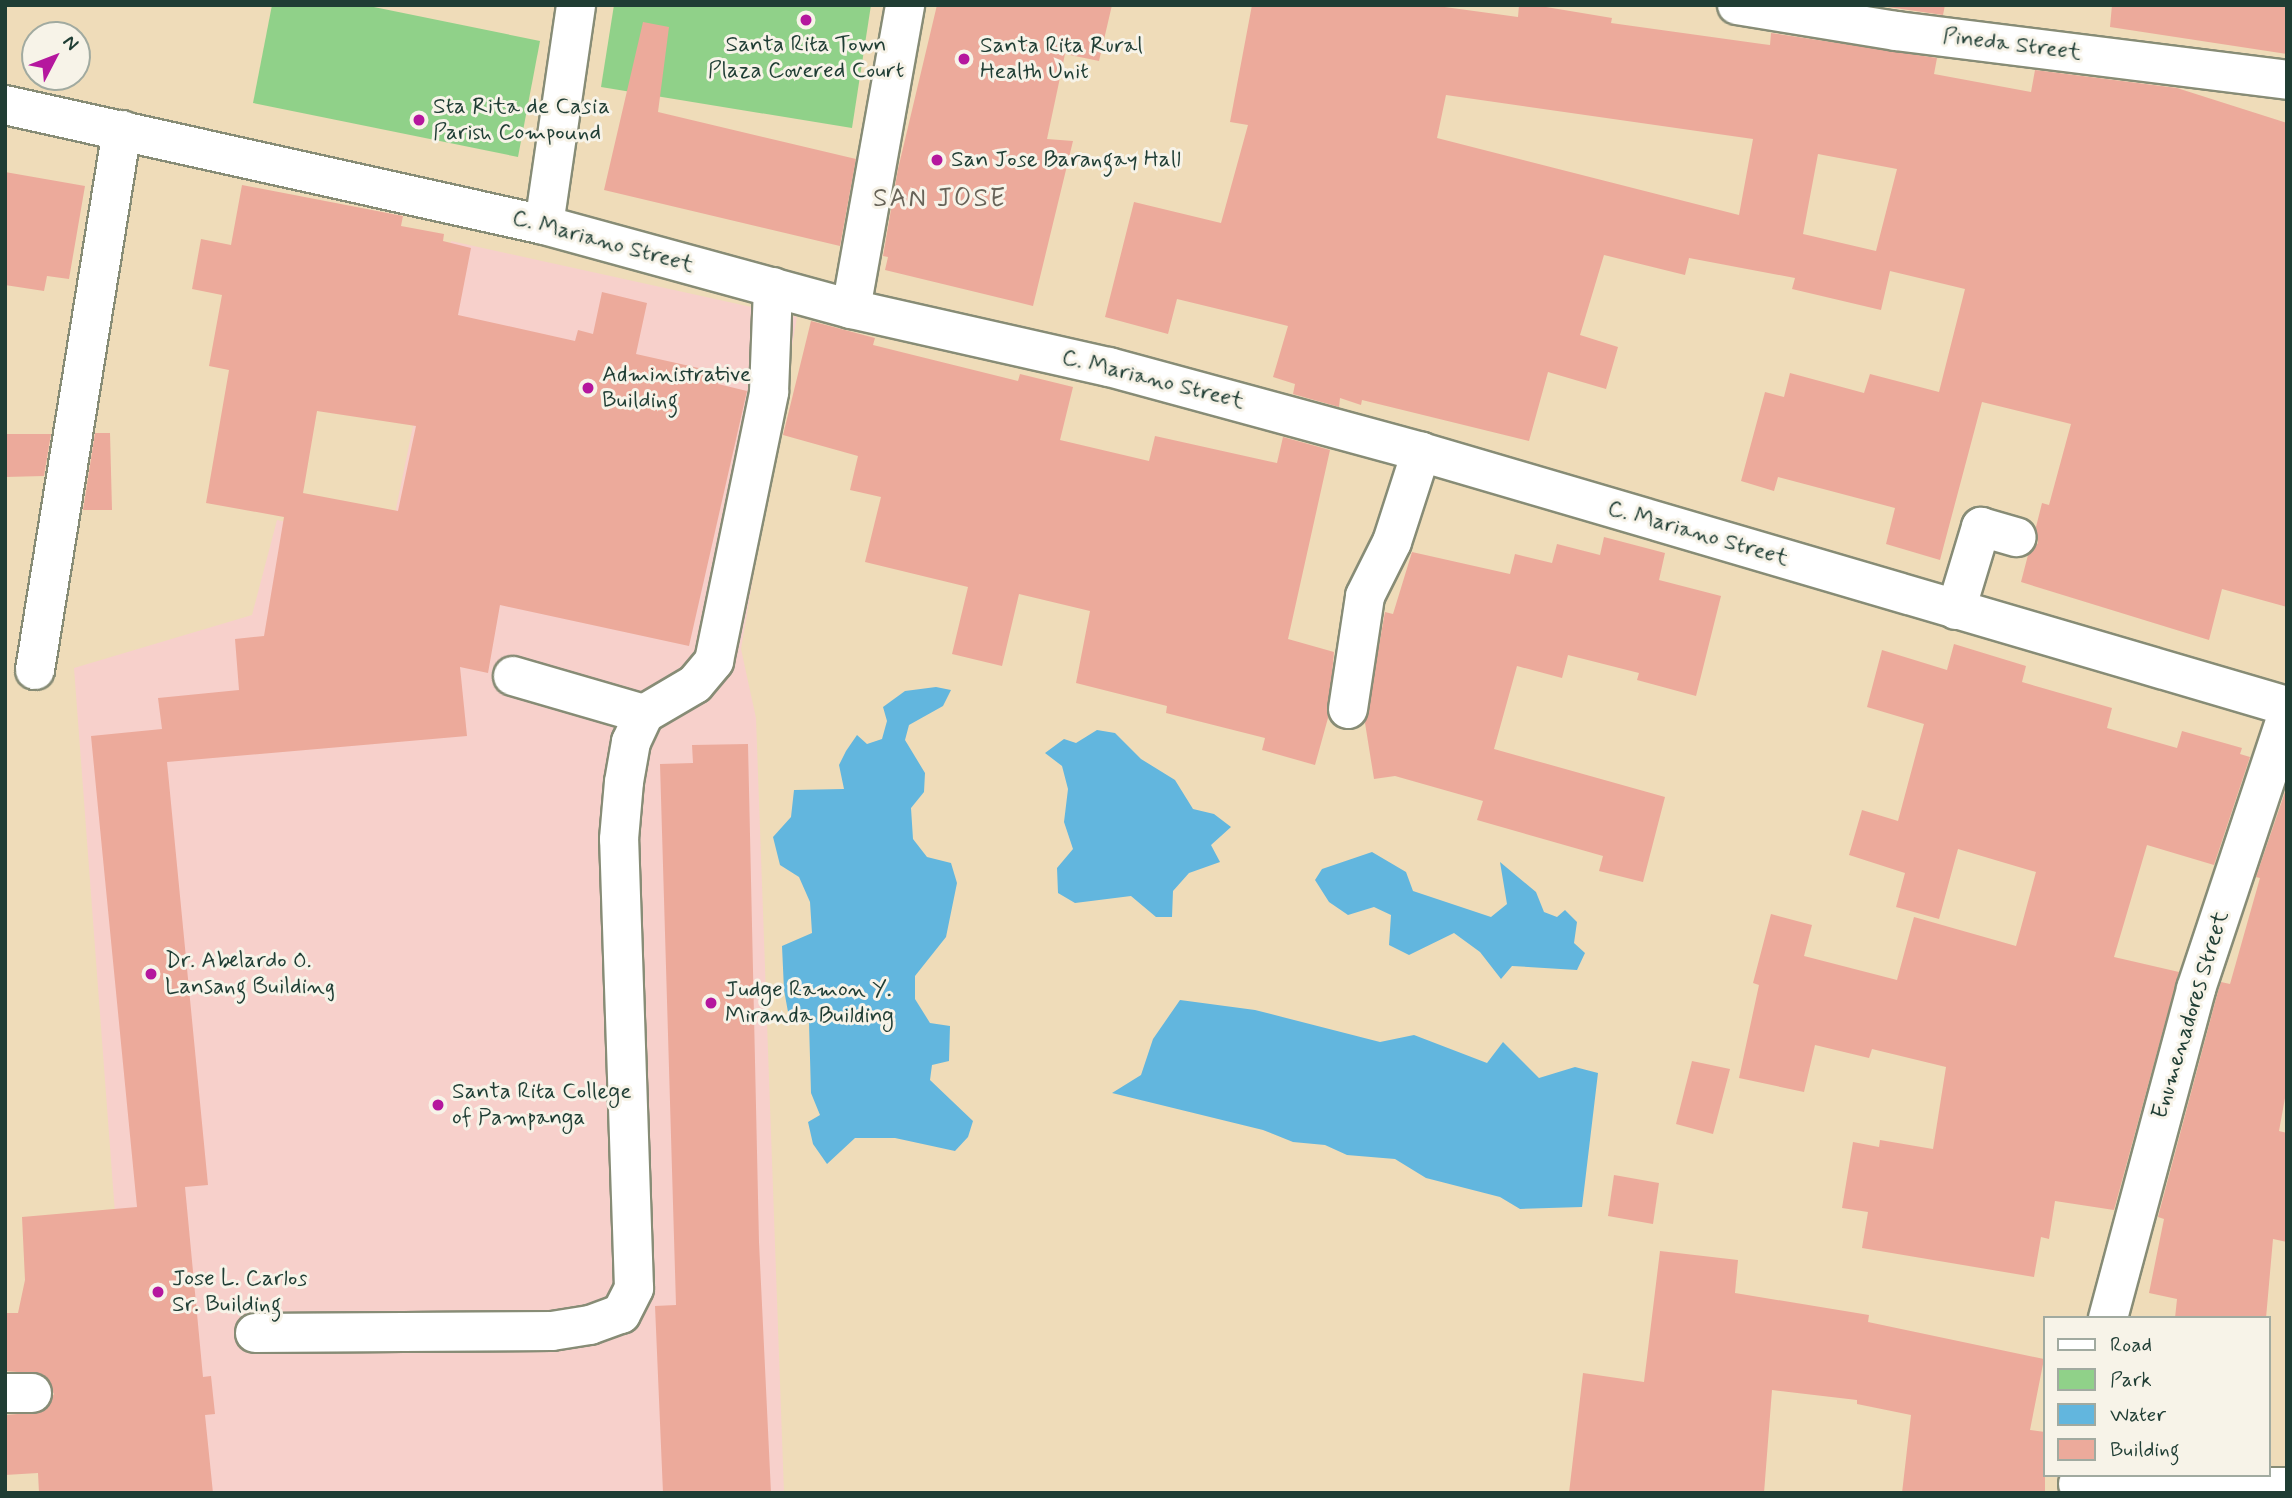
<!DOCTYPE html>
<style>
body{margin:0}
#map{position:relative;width:2292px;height:1498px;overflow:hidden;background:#efdcb9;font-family:Mynerve,sans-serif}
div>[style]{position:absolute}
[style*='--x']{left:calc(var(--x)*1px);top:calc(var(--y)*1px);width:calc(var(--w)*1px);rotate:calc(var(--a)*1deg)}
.built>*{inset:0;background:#f7d0cb}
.green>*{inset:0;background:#90d189}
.water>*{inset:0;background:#62b6de}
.building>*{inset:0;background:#ecaa9b}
.roads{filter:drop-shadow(2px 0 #878c76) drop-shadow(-2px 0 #878c76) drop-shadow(0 2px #878c76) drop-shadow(0 -2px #878c76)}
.minor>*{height:38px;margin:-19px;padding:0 19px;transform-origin:19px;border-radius:19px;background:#fff}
.dots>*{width:19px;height:19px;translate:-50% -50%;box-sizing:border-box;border:4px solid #f7f3e8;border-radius:50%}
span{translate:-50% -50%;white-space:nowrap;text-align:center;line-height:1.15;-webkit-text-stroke:6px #f7f3e8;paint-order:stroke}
.poi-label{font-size:23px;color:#1f3d34}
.left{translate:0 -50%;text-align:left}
.street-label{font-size:23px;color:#1f3d34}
.quarter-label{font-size:26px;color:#676358;letter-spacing:2px}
.frame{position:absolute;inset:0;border:7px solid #1f3d34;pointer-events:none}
.legend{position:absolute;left:2043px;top:1316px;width:228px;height:161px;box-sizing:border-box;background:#f7f3e8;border:2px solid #a1aaa0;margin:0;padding:9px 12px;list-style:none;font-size:21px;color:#1f3d34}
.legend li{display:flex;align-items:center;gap:14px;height:35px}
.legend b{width:35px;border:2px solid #a1aaa0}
.north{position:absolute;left:21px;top:21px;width:70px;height:70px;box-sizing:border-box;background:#f7f3e8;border:2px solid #a1aaa0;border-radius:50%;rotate:48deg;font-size:19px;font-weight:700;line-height:28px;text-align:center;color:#1f3d34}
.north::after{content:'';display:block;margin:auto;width:24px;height:32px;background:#b5179e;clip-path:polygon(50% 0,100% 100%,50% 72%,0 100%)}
</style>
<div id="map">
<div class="built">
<div style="clip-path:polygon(451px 241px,797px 317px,741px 649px,756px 718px,784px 1493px,136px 1493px,74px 668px,252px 615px,277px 520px,389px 543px)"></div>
</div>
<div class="green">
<div style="clip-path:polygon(272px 5px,364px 5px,540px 41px,518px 157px,253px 103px)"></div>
<div style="clip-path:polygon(614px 5px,871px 5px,852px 128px,601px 87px)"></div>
</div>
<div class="water">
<div style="clip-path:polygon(936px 687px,951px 690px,943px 706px,909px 725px,905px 740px,925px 773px,924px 792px,911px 808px,913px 839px,927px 857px,951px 863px,957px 883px,946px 937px,915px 976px,915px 999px,930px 1023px,950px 1026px,949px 1061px,932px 1065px,930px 1080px,973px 1121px,968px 1137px,955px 1151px,895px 1138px,855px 1138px,827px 1164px,813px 1144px,808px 1122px,820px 1115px,811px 1093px,809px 1023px,788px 1012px,784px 990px,782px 946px,812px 933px,810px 902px,799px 877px,780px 865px,773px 837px,791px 817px,794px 790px,844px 789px,839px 765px,846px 751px,857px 735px,867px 744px,882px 739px,887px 721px,883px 707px,905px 691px)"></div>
<div style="clip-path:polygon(1097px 730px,1115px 733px,1141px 759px,1175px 780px,1193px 809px,1214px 814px,1231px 827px,1211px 845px,1220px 862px,1189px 873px,1173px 891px,1172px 917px,1156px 917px,1131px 896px,1075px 903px,1058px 893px,1057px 868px,1073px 849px,1064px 822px,1068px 789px,1062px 766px,1045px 753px,1064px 739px,1076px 743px)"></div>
<div style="clip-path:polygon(1372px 852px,1406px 872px,1413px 891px,1491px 917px,1507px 904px,1500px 862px,1536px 892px,1544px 912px,1557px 917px,1565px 910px,1577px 922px,1574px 943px,1585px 953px,1577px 970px,1512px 966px,1501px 979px,1480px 952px,1454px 933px,1409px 955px,1389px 945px,1391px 915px,1374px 907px,1348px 915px,1329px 902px,1315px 880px,1322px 869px)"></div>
<div style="clip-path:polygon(1180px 1000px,1255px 1010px,1380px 1042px,1414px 1035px,1487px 1063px,1503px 1042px,1539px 1078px,1575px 1067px,1598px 1073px,1582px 1207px,1520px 1209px,1500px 1197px,1426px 1178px,1395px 1159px,1347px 1155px,1325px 1145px,1293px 1142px,1263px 1130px,1112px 1093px,1141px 1075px,1153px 1039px)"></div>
</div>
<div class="building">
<div style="clip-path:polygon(937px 5px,1112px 5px,1099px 61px,1065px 54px,1047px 139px,1073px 141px,1033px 306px,885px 270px,888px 257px,883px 256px,898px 169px)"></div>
<div style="clip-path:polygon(evenodd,1252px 5px,1430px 5px,1518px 17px,1519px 5px,1534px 5px,1612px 18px,1611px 23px,1762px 44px,1770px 45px,1771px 33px,1937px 58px,1934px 74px,2031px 92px,2035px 70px,2177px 88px,2287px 123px,2287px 607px,2222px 589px,2209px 640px,2021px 582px,2028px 555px,2038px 543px,2036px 527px,2042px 503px,2049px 505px,2071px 424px,1982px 402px,1940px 560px,1886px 544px,1895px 508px,1778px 477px,1774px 491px,1741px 481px,1765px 392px,1784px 397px,1790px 373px,1864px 393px,1870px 374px,1939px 392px,1965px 289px,1890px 271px,1881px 310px,1792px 289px,1795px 278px,1689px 258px,1685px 275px,1604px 255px,1580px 335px,1618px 347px,1606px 389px,1548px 372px,1529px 441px,1362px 400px,1361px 405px,1340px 398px,1339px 407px,1293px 394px,1295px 384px,1273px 377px,1288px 326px,1177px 299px,1168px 334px,1105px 317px,1134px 202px,1221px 223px,1248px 125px,1230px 122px,1252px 5px,1446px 95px,1753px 139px,1739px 215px,1437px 138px,1446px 95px,1252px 5px,1818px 154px,1897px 169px,1876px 251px,1803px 234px,1818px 154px)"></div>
<div style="clip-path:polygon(1874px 5px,1945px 5px,1943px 15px)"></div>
<div style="clip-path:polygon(2112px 5px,2287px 5px,2287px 54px,2110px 27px)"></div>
<div style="clip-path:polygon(643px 22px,669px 27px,658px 112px,856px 159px,840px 246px,604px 190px)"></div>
<div style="clip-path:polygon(5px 172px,85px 186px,69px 279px,47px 276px,44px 291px,5px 285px)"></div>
<div style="clip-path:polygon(evenodd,242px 185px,403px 216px,401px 226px,444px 234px,443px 241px,471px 248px,458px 315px,575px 341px,578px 330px,593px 334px,602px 292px,647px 303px,636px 354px,721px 373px,718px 384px,747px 391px,689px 646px,500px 605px,488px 673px,460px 667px,467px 736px,167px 762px,208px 1185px,185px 1187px,203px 1377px,211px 1376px,215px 1414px,205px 1415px,213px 1493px,39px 1493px,38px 1473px,5px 1475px,5px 1415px,42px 1412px,54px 1394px,42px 1374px,5px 1371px,5px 1313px,18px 1313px,25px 1280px,22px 1217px,137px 1207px,91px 736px,162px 729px,158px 698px,239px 690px,235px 639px,264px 636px,284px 517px,206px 503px,229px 370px,209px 366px,222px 295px,192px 289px,201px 239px,231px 245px,242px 185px,317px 411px,416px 426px,398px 511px,303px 493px,317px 411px)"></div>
<div style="clip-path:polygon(811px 321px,875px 338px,873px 345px,1018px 381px,1020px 374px,1073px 387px,1060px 440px,1149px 461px,1155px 436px,1277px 463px,1283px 437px,1330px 450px,1288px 639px,1334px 652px,1328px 718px,1315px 765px,1262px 750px,1265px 738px,1166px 713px,1167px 706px,1076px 683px,1090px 611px,1019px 594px,1002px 666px,952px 654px,968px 587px,865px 562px,881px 497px,850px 490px,858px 456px,783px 435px)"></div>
<div style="clip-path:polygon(95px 433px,110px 433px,112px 510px,83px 510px)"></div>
<div style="clip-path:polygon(5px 434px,51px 434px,44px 476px,5px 477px)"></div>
<div style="clip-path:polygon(1604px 537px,1665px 553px,1659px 580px,1721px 596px,1696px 696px,1637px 680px,1639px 673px,1568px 655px,1562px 678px,1517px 666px,1494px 749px,1665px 797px,1643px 882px,1599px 871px,1603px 856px,1477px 820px,1483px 801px,1395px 776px,1374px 779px,1365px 723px,1385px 612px,1393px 614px,1412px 552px,1510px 574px,1515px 554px,1552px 563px,1557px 544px,1600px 555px)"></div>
<div style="clip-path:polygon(1954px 644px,2026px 666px,2022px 682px,2112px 708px,2107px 728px,2177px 748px,2182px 731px,2242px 748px,2240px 754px,2250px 757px,2214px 865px,2147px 845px,2114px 957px,2179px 972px,2114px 1210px,2055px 1201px,2049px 1239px,2041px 1237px,2034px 1277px,1862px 1248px,1868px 1212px,1842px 1208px,1853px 1142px,1879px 1147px,1880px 1140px,1933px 1149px,1946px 1067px,1872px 1049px,1869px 1058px,1815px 1045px,1804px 1092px,1739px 1078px,1759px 985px,1753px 983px,1771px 914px,1812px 925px,1804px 956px,1897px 980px,1914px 917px,2016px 946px,2036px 872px,1958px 849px,1939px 919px,1896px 907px,1905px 873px,1849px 855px,1862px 810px,1898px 821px,1924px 724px,1867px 707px,1882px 650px,1947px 670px)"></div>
<div style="clip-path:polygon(748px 744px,759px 1242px,771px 1493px,663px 1493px,655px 1306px,676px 1305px,660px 764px,693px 763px,692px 745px)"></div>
<div style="clip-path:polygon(2287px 786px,2287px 1087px,2279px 1131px,2287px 1133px,2287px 1242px,2273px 1239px,2266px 1318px,2175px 1318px,2177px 1299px,2149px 1293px,2164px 1219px,2158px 1217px,2217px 995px,2221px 982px,2230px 984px,2260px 878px,2256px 877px)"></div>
<div style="clip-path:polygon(1692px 1061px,1730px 1069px,1713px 1134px,1676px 1124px)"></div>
<div style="clip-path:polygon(1614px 1175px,1659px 1183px,1653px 1224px,1608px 1216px)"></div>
<div style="clip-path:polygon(1660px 1251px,1738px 1260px,1735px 1293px,1869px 1315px,1868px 1322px,2044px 1359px,2030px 1430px,2045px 1432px,2045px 1493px,1902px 1493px,1911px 1415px,1857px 1404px,1857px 1400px,1772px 1390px,1764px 1493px,1569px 1493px,1583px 1373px,1644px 1382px)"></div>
</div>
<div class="roads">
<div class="minor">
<div style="--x:1737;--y:5;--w:161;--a:9.3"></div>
<div style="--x:1896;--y:31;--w:394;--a:7.1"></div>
<div style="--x:5;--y:105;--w:552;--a:12.55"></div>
<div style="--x:544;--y:225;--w:318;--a:15.3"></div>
<div style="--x:851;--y:309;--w:264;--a:12.7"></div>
<div style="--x:1109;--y:367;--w:323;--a:15.2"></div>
<div style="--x:1421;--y:452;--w:902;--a:16.35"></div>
<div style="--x:544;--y:225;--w:222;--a:-81.7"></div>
<div style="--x:851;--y:309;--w:309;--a:-79.9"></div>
<div style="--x:1956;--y:610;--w:87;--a:-73.2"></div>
<div style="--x:1981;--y:527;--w:37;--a:16"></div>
<div style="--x:35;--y:670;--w:547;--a:-80.85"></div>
<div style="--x:513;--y:676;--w:136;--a:16.2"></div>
<div style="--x:1348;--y:709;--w:114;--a:-81.4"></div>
<div style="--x:1365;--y:596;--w:60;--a:-63.4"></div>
<div style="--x:1392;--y:542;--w:95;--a:-72.1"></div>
<div style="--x:2108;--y:1318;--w:341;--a:-75"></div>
<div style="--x:2196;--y:989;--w:288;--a:-71.6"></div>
<div style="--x:255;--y:1333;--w:297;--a:-0.4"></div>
<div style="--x:552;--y:1331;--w:38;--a:-9"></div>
<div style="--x:590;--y:1325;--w:33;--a:-20"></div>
<div style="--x:621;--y:1314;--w:29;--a:-63"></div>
<div style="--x:634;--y:1288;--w:449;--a:-91.9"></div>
<div style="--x:619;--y:839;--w:57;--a:-85"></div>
<div style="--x:624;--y:782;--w:41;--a:-80.1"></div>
<div style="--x:631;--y:742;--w:31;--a:-65"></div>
<div style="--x:644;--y:714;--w:59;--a:-30.5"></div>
<div style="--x:695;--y:684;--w:30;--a:-50"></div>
<div style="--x:714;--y:661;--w:275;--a:-78.4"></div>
<div style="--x:769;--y:392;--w:105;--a:-87.8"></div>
<div style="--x:5;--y:1393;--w:27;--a:0"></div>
<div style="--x:2078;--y:1484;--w:209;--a:0.8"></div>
</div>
</div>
<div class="dots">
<div style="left:806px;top:20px;background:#b5179e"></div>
<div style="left:964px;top:59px;background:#b5179e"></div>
<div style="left:419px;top:120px;background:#b5179e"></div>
<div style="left:937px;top:160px;background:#b5179e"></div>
<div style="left:588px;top:388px;background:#b5179e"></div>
<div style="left:151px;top:974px;background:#b5179e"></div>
<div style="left:711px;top:1003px;background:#b5179e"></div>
<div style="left:438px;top:1105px;background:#b5179e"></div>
<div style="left:158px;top:1292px;background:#b5179e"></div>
</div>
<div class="poi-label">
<span style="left:806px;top:58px">Santa Rita Town<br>Plaza Covered Court</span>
<span class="left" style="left:980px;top:59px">Santa Rita Rural<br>Health Unit</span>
<span class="left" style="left:433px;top:120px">Sta Rita de Casia<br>Parish Compound</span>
<span class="left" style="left:951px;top:160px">San Jose Barangay Hall</span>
<span class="left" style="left:602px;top:388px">Administrative<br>Building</span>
<span class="left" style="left:165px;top:974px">Dr. Abelardo O.<br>Lansang Building</span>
<span class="left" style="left:725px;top:1003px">Judge Ramon Y.<br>Miranda Building</span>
<span class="left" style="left:452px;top:1105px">Santa Rita College<br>of Pampanga</span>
<span class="left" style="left:172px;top:1292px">Jose L. Carlos<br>Sr. Building</span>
</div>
<div class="street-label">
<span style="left:2012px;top:45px;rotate:7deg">Pineda Street</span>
<span style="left:603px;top:242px;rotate:15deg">C. Mariano Street</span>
<span style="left:1153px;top:380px;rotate:14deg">C. Mariano Street</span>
<span style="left:1698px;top:534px;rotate:16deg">C. Mariano Street</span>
<span style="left:2191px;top:1015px;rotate:-73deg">Enumenadores Street</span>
</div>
<div class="quarter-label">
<span style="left:940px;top:200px">SAN JOSE</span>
</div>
<div class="frame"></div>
<ul class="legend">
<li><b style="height:9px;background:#fff"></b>Road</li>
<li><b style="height:19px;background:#90d189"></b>Park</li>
<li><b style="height:19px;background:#62b6de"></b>Water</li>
<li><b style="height:19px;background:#ecaa9b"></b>Building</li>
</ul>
<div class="north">N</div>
</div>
